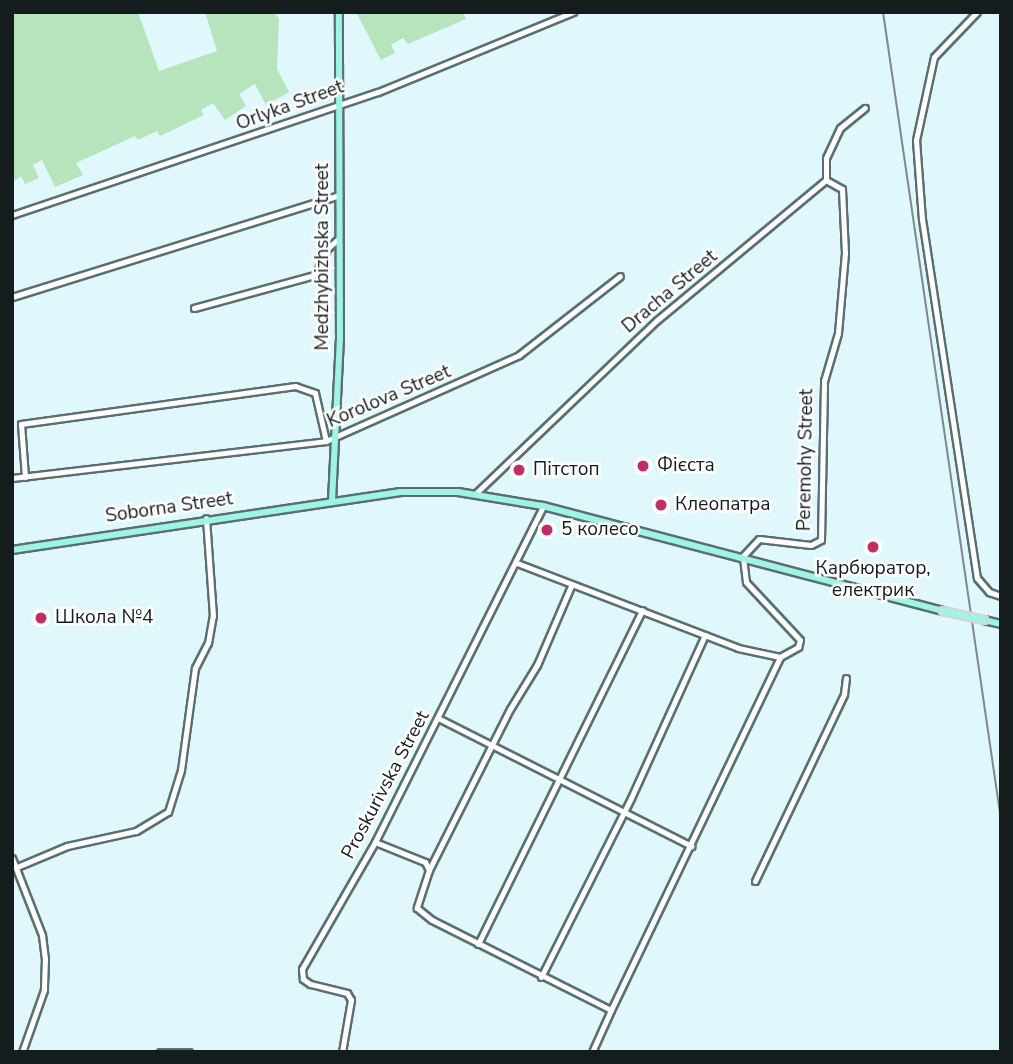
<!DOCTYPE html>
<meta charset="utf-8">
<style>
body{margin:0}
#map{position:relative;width:1013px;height:1064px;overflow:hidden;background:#e0f7fc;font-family:"Nunito Sans",sans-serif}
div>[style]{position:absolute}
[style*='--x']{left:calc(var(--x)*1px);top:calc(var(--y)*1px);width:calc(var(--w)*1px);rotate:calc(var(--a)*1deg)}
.green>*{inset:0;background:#b6e4bd}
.roads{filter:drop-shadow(2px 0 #5b6f73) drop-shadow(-2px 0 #5b6f73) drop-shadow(0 2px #5b6f73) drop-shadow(0 -2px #5b6f73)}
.minor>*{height:5px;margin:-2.5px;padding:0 2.5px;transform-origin:2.5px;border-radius:2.5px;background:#fff}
.major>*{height:6px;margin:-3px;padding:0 3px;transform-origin:3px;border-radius:3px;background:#9ef4e5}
.rail>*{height:2px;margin:-1px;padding:0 1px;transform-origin:1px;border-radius:1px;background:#7b8a8e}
.bridges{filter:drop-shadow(2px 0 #d5d6d6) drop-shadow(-2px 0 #d5d6d6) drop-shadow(0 2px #d5d6d6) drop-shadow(0 -2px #d5d6d6)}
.major-bridge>*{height:6px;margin:-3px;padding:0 3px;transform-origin:3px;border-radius:3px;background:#9ef4e5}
.dots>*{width:19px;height:19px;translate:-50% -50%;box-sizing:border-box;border:4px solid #fff;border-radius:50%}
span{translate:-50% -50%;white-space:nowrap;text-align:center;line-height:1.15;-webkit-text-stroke:5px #fff;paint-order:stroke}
.street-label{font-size:19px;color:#141c1e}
.poi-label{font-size:19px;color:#141c1e}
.left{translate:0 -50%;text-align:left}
.frame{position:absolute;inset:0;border:14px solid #141c1e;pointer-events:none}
</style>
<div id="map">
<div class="green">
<div style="clip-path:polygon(12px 12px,138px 12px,159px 71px,217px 51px,205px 12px,274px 12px,279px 19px,277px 69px,289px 92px,266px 105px,255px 84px,239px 94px,246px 106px,225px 120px,213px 103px,201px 110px,204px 115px,160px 136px,157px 131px,138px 140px,135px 136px,76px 163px,83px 175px,55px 187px,42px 160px,33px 165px,39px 178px,25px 184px,21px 176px,12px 183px)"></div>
<div style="clip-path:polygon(356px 12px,463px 12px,466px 19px,408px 44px,403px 38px,391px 45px,395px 53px,381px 60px)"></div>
</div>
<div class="roads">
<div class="minor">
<div style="--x:977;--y:12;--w:62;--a:133.7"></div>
<div style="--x:934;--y:57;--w:85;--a:102.2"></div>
<div style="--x:916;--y:140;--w:79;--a:85.7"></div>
<div style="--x:922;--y:219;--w:363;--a:81.3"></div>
<div style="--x:977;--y:578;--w:18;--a:49"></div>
<div style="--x:989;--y:592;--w:13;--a:18"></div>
<div style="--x:12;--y:215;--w:386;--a:-18.6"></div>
<div style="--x:378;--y:92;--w:211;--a:-22.3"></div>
<div style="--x:12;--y:297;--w:343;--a:-17.3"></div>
<div style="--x:194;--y:308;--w:125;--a:-15.3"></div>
<div style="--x:315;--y:275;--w:29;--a:-65"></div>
<div style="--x:327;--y:249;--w:15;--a:-42"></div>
<div style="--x:25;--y:477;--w:53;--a:-94.3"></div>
<div style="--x:21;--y:424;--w:277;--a:-7.9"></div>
<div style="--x:295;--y:386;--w:21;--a:19"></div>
<div style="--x:315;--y:393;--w:49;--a:77.1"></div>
<div style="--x:12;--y:478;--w:316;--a:-6.7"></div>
<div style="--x:326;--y:441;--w:211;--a:-24"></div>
<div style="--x:519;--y:355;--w:128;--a:-38"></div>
<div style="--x:475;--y:494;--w:250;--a:-43.7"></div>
<div style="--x:656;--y:321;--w:221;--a:-39.7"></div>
<div style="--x:826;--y:180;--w:22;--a:-90"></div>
<div style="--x:826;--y:158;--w:33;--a:-65"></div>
<div style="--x:840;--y:128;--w:32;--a:-39"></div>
<div style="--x:517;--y:563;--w:237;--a:21"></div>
<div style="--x:738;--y:648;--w:43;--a:12.1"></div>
<div style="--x:780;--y:657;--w:21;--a:-29"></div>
<div style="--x:798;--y:647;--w:7;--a:-74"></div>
<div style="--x:800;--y:640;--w:79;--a:-133"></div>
<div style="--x:746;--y:582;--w:26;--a:-97"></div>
<div style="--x:743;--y:556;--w:23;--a:-47"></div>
<div style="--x:759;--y:539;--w:52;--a:6.6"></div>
<div style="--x:811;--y:545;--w:11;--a:-27"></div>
<div style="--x:821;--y:540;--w:159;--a:-88.9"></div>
<div style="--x:824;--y:381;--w:50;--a:-73.7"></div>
<div style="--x:838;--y:333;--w:80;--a:-85"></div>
<div style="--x:845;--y:253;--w:64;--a:-92.7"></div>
<div style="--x:842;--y:189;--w:18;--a:-151"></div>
<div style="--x:438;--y:718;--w:284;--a:26.8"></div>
<div style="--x:375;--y:842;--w:54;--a:21.8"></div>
<div style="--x:425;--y:862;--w:9;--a:63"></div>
<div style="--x:429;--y:870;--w:40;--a:108"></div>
<div style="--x:417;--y:908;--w:19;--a:39"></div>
<div style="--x:432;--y:920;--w:200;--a:26.7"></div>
<div style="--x:611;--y:1010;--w:46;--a:114.3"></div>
<div style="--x:12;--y:858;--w:83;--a:68.7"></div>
<div style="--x:42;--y:935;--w:23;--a:83"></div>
<div style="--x:45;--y:958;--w:32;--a:92"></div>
<div style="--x:44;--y:990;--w:66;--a:109.5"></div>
<div style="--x:17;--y:867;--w:54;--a:-22.8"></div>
<div style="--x:67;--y:846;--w:71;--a:-12.3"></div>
<div style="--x:136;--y:831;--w:37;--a:-31"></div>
<div style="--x:168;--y:812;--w:44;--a:-72.8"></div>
<div style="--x:181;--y:770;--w:103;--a:-82.2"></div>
<div style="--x:195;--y:668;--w:28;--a:-63"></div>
<div style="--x:208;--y:643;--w:27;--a:-80"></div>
<div style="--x:213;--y:616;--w:98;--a:-94.1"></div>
<div style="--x:429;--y:870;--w:180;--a:-63.3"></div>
<div style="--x:510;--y:709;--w:52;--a:-58.5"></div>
<div style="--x:537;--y:665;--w:86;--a:-66.7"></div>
<div style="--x:755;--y:881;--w:207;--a:-64.5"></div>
<div style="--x:844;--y:694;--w:16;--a:-83"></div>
<div style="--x:478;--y:944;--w:372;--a:-63.8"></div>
<div style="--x:541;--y:977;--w:200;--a:-63.3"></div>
<div style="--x:631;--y:798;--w:179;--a:-65.6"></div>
<div style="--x:611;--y:1010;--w:391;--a:-64.4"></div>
<div style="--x:160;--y:1052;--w:29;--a:0"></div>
<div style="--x:342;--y:1052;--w:53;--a:-80.2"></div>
<div style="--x:351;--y:1000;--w:8;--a:-120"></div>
<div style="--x:347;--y:993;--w:38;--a:-166"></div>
<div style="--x:310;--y:984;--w:9;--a:-144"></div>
<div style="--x:303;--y:979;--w:10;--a:-96"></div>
<div style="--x:302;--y:969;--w:146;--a:-60.1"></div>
<div style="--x:375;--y:842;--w:376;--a:-63.4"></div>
</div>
<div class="major">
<div style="--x:332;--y:501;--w:161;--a:-87.2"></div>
<div style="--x:340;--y:340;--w:328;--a:-90.2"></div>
<div style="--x:12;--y:550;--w:393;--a:-8.5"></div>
<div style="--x:401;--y:492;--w:57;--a:0"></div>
<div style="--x:458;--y:492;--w:86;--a:9.4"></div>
<div style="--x:543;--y:506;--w:414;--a:14.7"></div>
<div style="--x:984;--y:620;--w:17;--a:13"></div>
</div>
</div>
<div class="rail">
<div style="--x:883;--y:12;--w:817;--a:81.69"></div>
</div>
<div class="bridges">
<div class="major-bridge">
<div style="--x:943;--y:611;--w:42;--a:12.4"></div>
</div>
</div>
<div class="dots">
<div style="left:643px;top:466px;background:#be3061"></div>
<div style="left:519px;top:470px;background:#be3061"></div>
<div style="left:661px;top:505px;background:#be3061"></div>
<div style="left:547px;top:530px;background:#be3061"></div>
<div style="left:873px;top:547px;background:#be3061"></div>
<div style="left:41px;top:618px;background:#be3061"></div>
</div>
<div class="street-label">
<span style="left:290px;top:106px;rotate:-20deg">Orlyka Street</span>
<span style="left:323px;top:257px;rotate:-90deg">Medzhybizhska Street</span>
<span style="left:670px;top:292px;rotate:-40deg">Dracha Street</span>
<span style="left:389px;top:397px;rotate:-23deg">Korolova Street</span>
<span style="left:806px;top:460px;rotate:-89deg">Peremohy Street</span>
<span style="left:169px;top:508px;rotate:-8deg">Soborna Street</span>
<span style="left:386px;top:785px;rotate:-62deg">Proskurivska Street</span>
</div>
<div class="poi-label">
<span class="left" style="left:657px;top:466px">Фієста</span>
<span class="left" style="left:533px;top:470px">Пітстоп</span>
<span class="left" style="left:675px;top:505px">Клеопатра</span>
<span class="left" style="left:561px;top:530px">5 колесо</span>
<span style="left:873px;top:580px">Карбюратор,<br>електрик</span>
<span class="left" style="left:55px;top:618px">Школа №4</span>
</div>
<div class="frame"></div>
</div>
